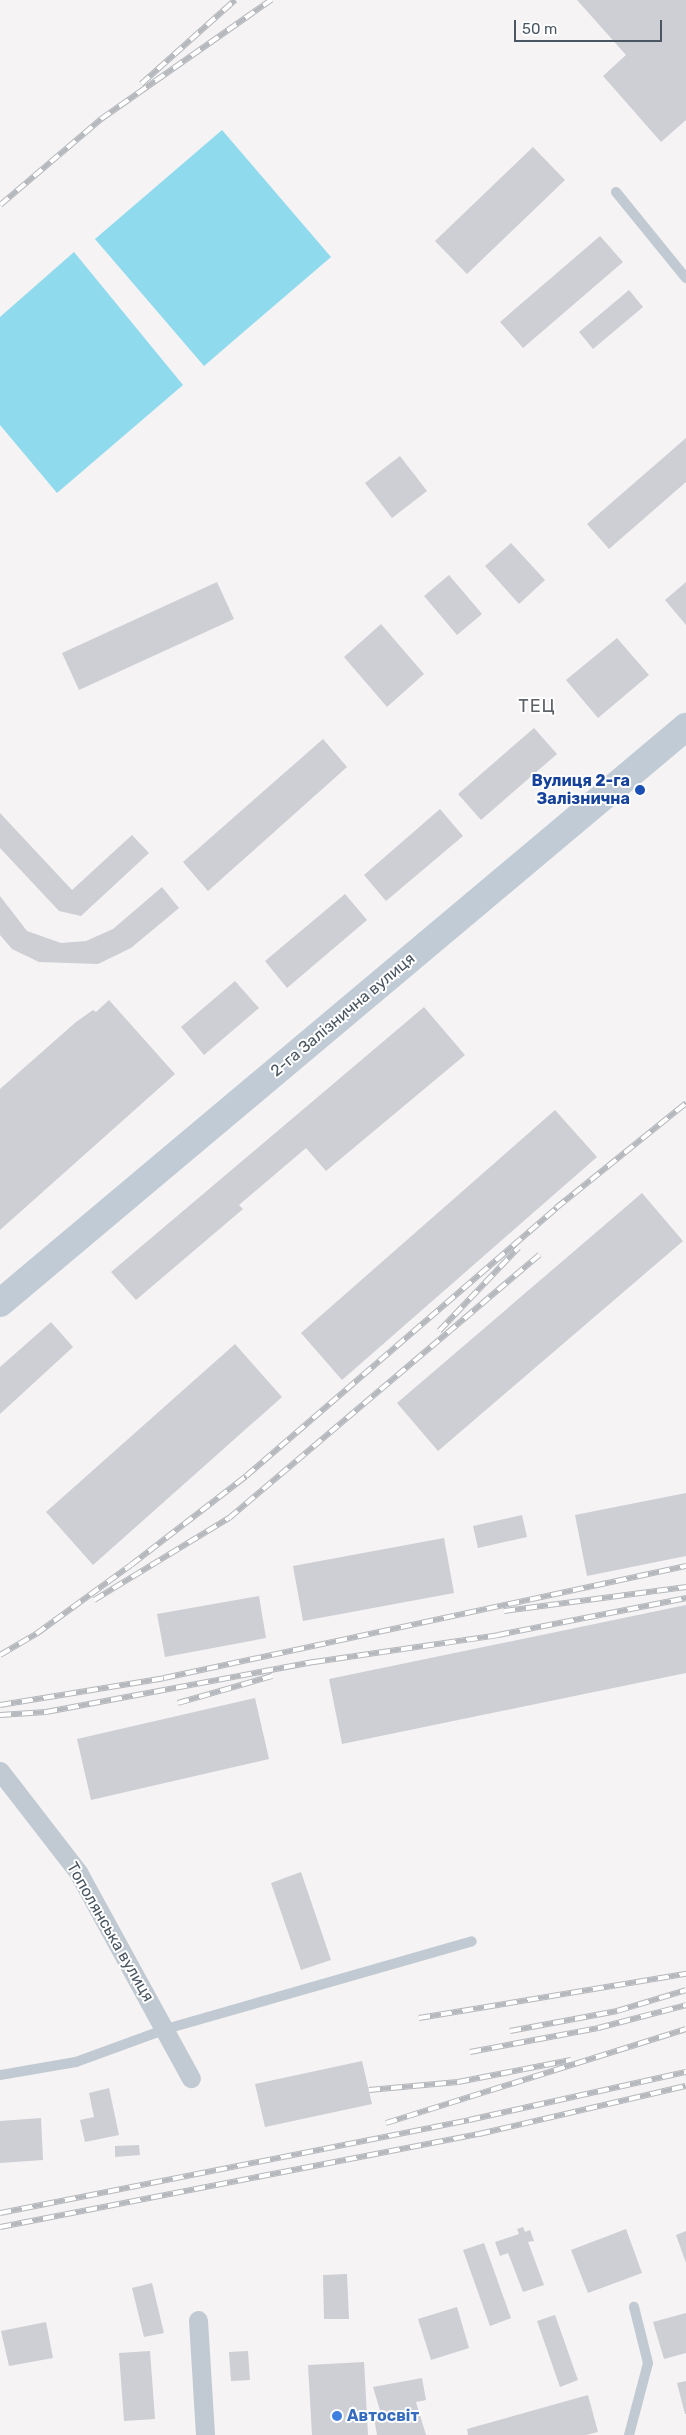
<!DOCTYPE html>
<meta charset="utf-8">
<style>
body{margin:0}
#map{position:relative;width:686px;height:2435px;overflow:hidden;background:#f5f3f3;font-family:Rubik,sans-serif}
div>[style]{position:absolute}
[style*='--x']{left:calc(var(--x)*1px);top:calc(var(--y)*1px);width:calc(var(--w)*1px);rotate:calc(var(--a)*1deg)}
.water>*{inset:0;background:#90daee}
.building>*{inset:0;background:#cdcfd5}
.lane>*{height:10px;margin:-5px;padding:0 5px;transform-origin:5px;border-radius:5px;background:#c1cad2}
.street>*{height:19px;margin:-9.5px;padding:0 9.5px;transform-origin:9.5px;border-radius:9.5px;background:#c1cad2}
.secondary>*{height:28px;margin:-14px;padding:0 14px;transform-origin:14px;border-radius:14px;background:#c1cbd6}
.rail>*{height:5.5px;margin-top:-2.75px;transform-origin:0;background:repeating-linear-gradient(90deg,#fff 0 11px,#b5b8bd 0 22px);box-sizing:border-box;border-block:1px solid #b5b8bd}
.dots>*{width:14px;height:14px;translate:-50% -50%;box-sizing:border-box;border:2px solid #fff;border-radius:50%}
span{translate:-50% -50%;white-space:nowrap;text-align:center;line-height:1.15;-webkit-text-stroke:4px #fff;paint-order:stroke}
.transit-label{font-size:16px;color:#164399;font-weight:700}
.right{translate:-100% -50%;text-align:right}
.street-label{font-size:16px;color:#4a5661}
.shop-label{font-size:16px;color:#366cbe;font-weight:700}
.left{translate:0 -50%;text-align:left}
.neighbourhood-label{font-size:18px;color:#5f6368;letter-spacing:1px}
.scale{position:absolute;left:514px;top:20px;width:148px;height:22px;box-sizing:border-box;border:2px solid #4a5661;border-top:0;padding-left:6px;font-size:15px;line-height:18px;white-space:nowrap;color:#4a5661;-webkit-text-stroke:4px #fff;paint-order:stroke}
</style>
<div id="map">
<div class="water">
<div style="clip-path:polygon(222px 130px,331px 257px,204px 366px,95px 239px)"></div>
<div style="clip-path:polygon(74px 252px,183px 385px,57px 493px,0 425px,0 317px)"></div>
</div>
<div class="building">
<div style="clip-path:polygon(577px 0,686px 0,686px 120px,661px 142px,603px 76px,626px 55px)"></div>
<div style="clip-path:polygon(533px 147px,565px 180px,467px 274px,435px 241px)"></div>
<div style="clip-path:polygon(600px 236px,623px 262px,523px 348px,500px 322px)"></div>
<div style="clip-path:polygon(629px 290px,643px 307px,593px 349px,579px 332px)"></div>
<div style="clip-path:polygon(686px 438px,686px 482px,609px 549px,587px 524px)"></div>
<div style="clip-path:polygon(400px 456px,427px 491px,392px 518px,365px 483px)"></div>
<div style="clip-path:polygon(511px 543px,545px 580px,519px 604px,485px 566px)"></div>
<div style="clip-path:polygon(449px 575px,482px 614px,457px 635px,424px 596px)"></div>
<div style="clip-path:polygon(217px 582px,234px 619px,79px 690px,62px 653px)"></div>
<div style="clip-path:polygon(686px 582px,686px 625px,665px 600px)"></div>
<div style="clip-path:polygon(381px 624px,424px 674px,387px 707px,344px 657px)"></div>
<div style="clip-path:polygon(617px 638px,649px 675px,598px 718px,566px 680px)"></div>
<div style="clip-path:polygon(534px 728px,557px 754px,481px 820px,458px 794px)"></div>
<div style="clip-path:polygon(323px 739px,347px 767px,208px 891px,183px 862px)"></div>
<div style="clip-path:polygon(440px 809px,463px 836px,386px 901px,364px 875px)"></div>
<div style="clip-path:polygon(0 813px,72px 890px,132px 835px,149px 853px,81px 916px,59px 911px,0 848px)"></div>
<div style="clip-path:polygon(162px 887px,179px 908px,131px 948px,98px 964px,39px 962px,12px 949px,0 935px,0 896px,27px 931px,61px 943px,86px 941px,113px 929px)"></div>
<div style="clip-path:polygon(345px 894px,367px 920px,287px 988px,265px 961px)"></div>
<div style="clip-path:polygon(235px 981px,259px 1008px,204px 1055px,181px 1027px)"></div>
<div style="clip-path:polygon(109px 1000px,175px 1074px,0 1230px,0 1089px,76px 1022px,93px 1010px,96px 1012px)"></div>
<div style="clip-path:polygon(424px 1007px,465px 1055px,326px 1171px,306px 1148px,239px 1205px,243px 1209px,136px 1300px,111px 1272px)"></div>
<div style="clip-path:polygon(555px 1110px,597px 1157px,342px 1380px,301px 1333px)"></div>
<div style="clip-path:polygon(642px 1193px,683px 1241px,438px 1451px,397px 1403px)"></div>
<div style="clip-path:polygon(51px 1322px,73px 1347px,0 1414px,0 1367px)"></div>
<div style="clip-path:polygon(235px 1344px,282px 1397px,93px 1565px,46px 1512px)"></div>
<div style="clip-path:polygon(686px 1493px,686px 1556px,587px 1576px,575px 1515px)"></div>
<div style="clip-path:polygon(522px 1515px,527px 1537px,478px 1548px,473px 1526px)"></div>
<div style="clip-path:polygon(444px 1538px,454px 1593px,303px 1621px,293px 1566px)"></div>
<div style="clip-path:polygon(259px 1596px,266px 1638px,165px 1657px,157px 1614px)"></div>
<div style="clip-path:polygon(686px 1605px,686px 1673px,342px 1744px,329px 1679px)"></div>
<div style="clip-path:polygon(255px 1698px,269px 1759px,91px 1800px,77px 1739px)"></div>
<div style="clip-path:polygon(301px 1872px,331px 1960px,301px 1970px,271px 1883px)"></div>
<div style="clip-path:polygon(362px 2061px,372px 2104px,265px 2127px,255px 2084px)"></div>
<div style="clip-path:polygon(109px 2088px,119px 2135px,85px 2142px,80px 2120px,94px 2117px,89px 2093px)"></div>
<div style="clip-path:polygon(41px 2118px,43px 2160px,0 2163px,0 2121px)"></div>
<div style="clip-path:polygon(139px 2145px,140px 2155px,115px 2157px,115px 2146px)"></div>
<div style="clip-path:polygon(523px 2227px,525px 2232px,530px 2230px,534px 2241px,528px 2242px,544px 2285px,523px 2292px,508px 2253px,500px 2256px,495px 2242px,519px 2234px,517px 2229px)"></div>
<div style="clip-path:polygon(626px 2229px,642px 2273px,588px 2293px,571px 2250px)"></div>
<div style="clip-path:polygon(686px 2231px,686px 2263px,676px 2235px)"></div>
<div style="clip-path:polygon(484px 2243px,511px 2318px,490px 2326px,463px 2250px)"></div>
<div style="clip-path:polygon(347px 2274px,349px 2319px,324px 2319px,323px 2275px)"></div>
<div style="clip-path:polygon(152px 2283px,164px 2333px,144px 2337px,132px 2288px)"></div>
<div style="clip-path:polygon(457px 2307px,469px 2348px,431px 2360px,418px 2319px)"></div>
<div style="clip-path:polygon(686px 2313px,686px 2353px,664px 2359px,653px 2322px)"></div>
<div style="clip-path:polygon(555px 2315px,578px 2380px,560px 2387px,537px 2321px)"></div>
<div style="clip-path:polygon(46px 2322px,53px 2358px,9px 2366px,1px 2331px)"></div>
<div style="clip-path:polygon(150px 2351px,155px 2419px,124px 2421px,119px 2353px)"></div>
<div style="clip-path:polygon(248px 2351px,250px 2380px,231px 2381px,229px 2352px)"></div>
<div style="clip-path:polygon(364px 2362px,368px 2435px,312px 2435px,308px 2365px)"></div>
<div style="clip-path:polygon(422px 2378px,426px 2400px,416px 2402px,426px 2435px,377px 2435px,374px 2418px,382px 2417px,373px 2387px)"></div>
<div style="clip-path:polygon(686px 2381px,686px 2414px,685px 2414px,677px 2383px)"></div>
<div style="clip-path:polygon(588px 2395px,598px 2432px,586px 2435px,468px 2435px,467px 2429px)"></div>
</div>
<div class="lane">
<div style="--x:616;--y:192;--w:111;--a:50.9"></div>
<div style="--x:0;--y:2075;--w:77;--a:-9.7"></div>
<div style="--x:76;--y:2062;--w:96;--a:-20.1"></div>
<div style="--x:166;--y:2029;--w:318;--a:-16"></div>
<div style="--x:629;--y:2435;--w:74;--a:-75.2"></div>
<div style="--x:648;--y:2363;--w:58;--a:-104"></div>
</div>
<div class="street">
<div style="--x:0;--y:1771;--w:128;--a:52.3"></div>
<div style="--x:78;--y:1872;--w:235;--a:61.3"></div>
<div style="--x:198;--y:2320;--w:115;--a:86.5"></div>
</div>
<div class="secondary">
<div style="--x:0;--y:1303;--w:896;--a:-40.02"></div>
</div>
<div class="rail">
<div style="--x:141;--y:84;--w:126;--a:-41.8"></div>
<div style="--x:0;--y:205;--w:133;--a:-40.4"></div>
<div style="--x:101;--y:119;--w:208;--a:-35"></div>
<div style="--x:439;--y:1331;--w:115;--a:-46.4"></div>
<div style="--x:94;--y:1600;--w:158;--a:-31.3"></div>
<div style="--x:229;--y:1518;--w:407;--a:-40.3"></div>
<div style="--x:504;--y:1611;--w:184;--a:-7.5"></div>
<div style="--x:0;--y:1655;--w:42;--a:-30.3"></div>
<div style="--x:36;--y:1634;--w:117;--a:-36"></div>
<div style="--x:131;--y:1565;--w:145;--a:-37.7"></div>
<div style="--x:246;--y:1476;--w:410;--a:-40.8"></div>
<div style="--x:556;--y:1208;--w:167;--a:-38.9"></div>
<div style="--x:178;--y:1703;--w:98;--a:-16"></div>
<div style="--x:0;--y:1705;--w:166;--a:-9.3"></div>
<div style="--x:164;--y:1678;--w:534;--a:-12.11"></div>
<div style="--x:0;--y:1715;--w:46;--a:-3.7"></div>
<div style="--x:46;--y:1712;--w:273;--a:-10.6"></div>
<div style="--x:314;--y:1662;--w:186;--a:-8.3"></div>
<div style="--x:498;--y:1635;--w:192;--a:-11.1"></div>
<div style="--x:419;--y:2018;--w:271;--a:-9.4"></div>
<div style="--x:510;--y:2031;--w:109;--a:-10.6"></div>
<div style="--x:617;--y:2011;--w:72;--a:-16.9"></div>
<div style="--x:470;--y:2052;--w:130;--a:-10.6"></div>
<div style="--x:598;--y:2028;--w:91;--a:-14.6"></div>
<div style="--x:369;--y:2090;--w:89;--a:-5.1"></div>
<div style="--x:458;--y:2082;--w:115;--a:-11"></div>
<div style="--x:386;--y:2123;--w:314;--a:-17.4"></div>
<div style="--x:0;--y:2213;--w:478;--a:-11.2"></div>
<div style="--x:469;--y:2120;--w:222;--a:-12.5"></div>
<div style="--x:0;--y:2227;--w:488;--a:-11"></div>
<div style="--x:479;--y:2134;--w:212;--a:-13.1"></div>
</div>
<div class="dots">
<div style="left:640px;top:790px;background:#1a4fb4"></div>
<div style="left:337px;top:2416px;background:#3f7fe0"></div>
</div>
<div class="transit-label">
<span class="right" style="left:630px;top:790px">Вулиця 2-га<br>Залізнична</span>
</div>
<div class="street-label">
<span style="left:343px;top:1015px;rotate:-40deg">2-га Залізнична вулиця</span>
<span style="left:110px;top:1932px;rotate:60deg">Тополянська вулиця</span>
</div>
<div class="shop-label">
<span class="left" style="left:347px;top:2416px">Автосвіт</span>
</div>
<div class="neighbourhood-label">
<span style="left:537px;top:706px">ТЕЦ</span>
</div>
<div class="scale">50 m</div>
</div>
